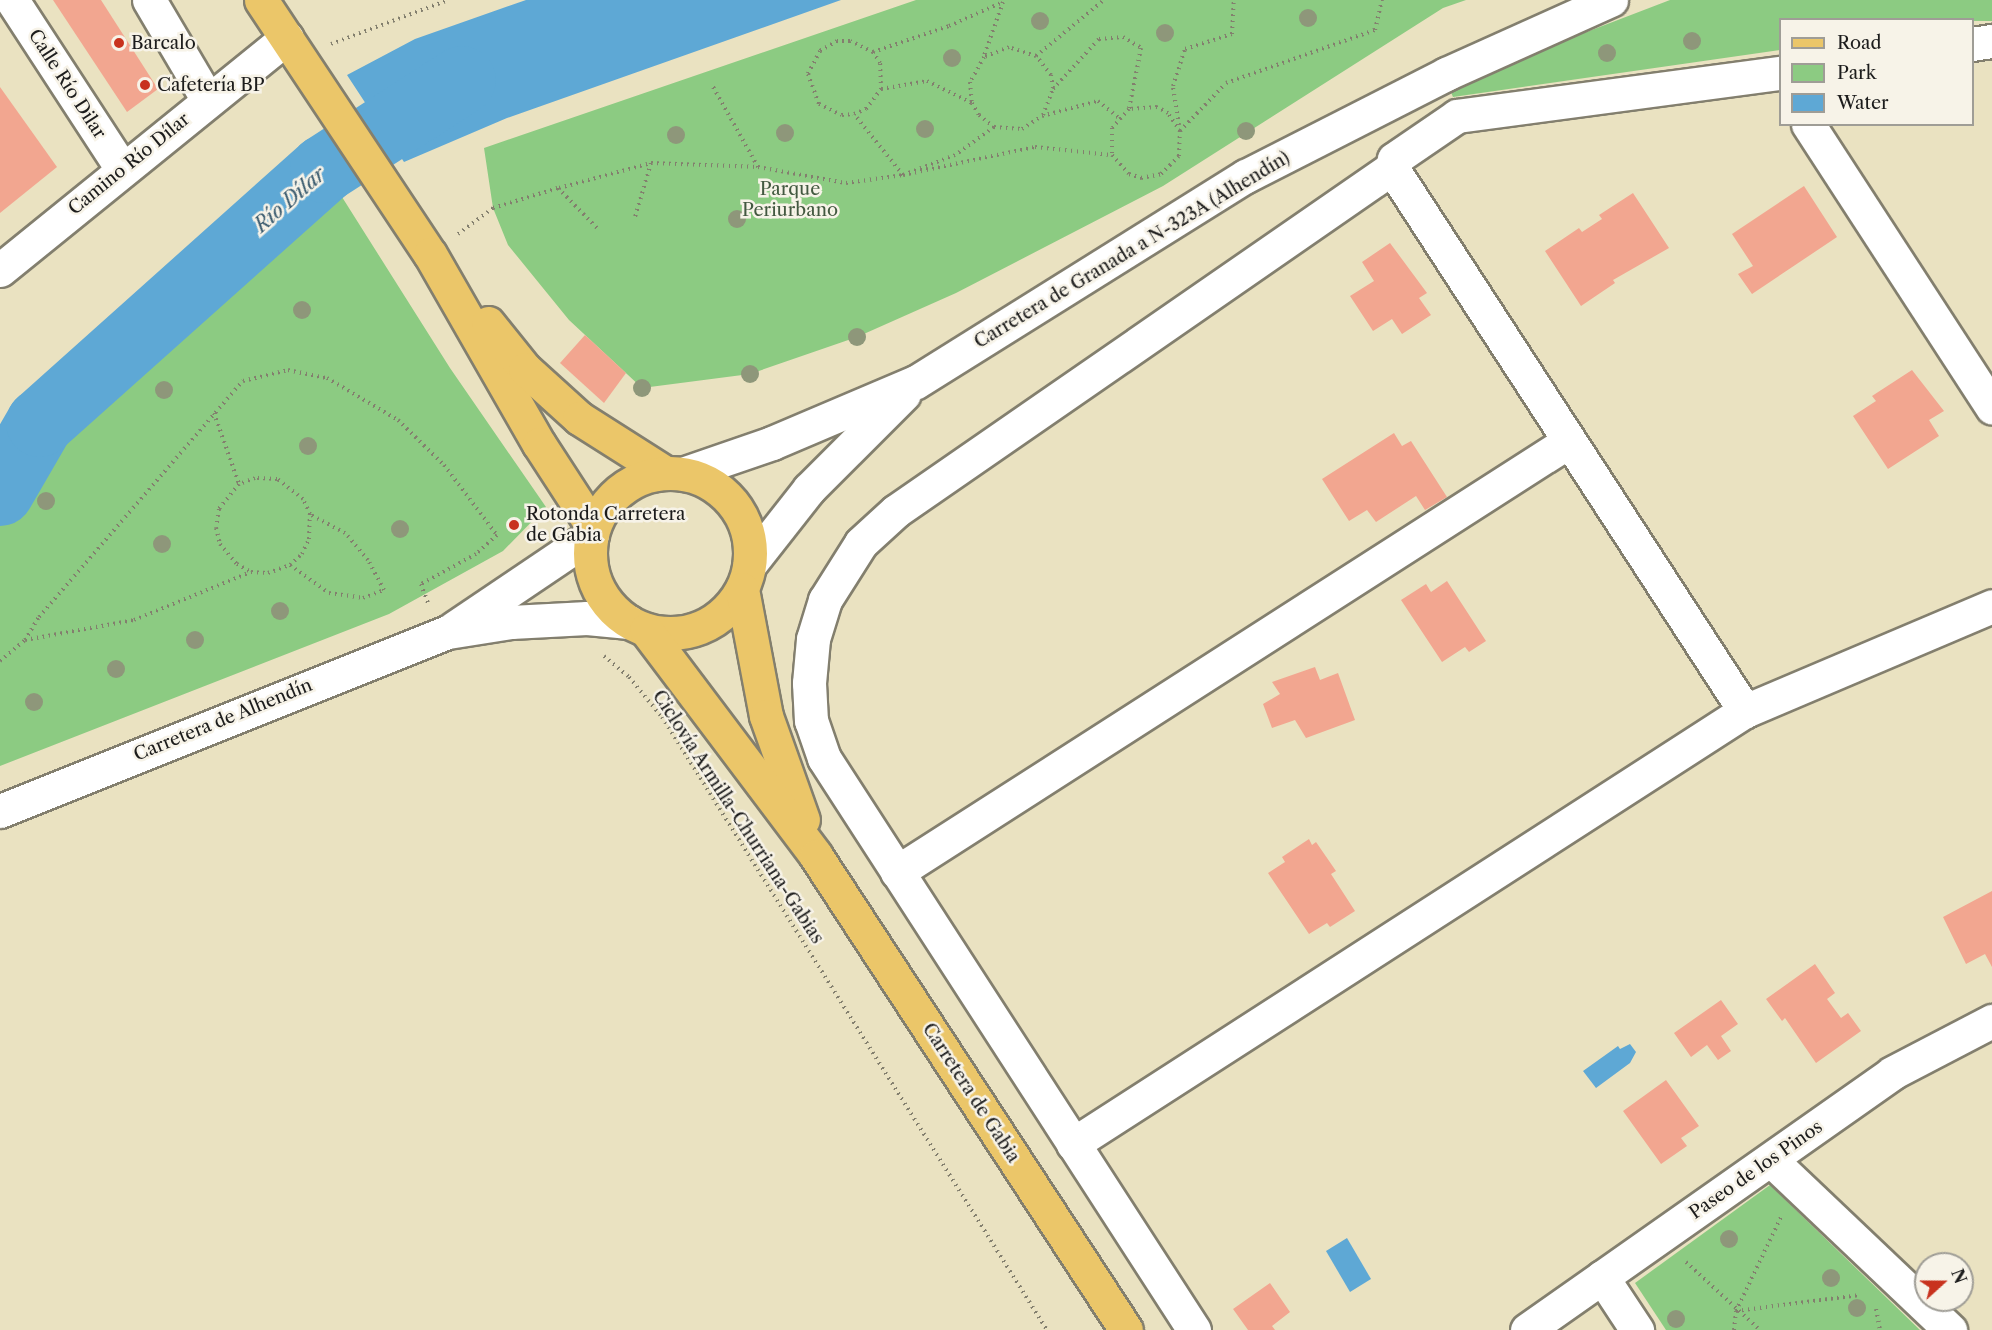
<!DOCTYPE html>
<meta charset="utf-8">
<style>
body{margin:0}
#map{position:relative;width:1992px;height:1330px;overflow:hidden;background:#eae2c1;font-family:"Libre Caslon Text",serif}
div>[style]{position:absolute}
[style*='--x']{left:calc(var(--x)*1px);top:calc(var(--y)*1px);width:calc(var(--w)*1px);rotate:calc(var(--a)*1deg)}
.green>*{inset:0;background:#8ccb82}
.water>*{inset:0;background:#5ea8d5}
.river>*{height:68px;margin:-34px;padding:0 34px;transform-origin:34px;border-radius:34px;background:#5ea8d5}
.building>*{inset:0;background:#f2a690}
.path>*{height:4px;margin-top:-2px;transform-origin:0;background:repeating-linear-gradient(90deg,#837f6e 0 1.5px,transparent 0 6px)}
.roads{filter:drop-shadow(2px 0 #837f6e) drop-shadow(-2px 0 #837f6e) drop-shadow(0 2px #837f6e) drop-shadow(0 -2px #837f6e)}
.minor>*{height:33px;margin:-16.5px;padding:0 16.5px;transform-origin:16.5px;border-radius:16.5px;background:#fff}
.major>*{height:33px;margin:-16.5px;padding:0 16.5px;transform-origin:16.5px;border-radius:16.5px;background:#ebc669}
.major>.ring{margin:-16.5px;padding:0;box-sizing:content-box;background:none;border:33px solid #ebc669;border-radius:50%}
.trees>*{width:18px;height:18px;margin:-9px;border-radius:50%;background:#8e977a}
.dots>*{width:16px;height:16px;translate:-50% -50%;box-sizing:border-box;border:3px solid #f7f3e8;border-radius:50%}
span{translate:-50% -50%;white-space:nowrap;text-align:center;line-height:1.15;-webkit-text-stroke:5px #f7f3e8;paint-order:stroke}
.poi-label{font-size:18px;color:#1c1c1c}
.left{translate:0 -50%;text-align:left}
.street-label{font-size:18px;color:#1c1c1c}
.park-label{font-size:18px;color:#435940}
.water-label{font-size:20px;color:#3a5b6f;font-style:italic}
.legend{position:absolute;left:1779px;top:18px;width:195px;height:108px;box-sizing:border-box;background:#f7f3e8;border:2px solid #9f9d96;margin:0;padding:8px 10px;list-style:none;font-size:18px;color:#1c1c1c}
.legend li{display:flex;align-items:center;gap:12px;height:30px}
.legend b{width:30px;border:2px solid #9f9d96}
.north{position:absolute;left:1914px;top:1252px;width:60px;height:60px;box-sizing:border-box;background:#f7f3e8;border:2px solid #9f9d96;border-radius:50%;rotate:69deg;font-size:16px;font-weight:700;line-height:24px;text-align:center;color:#1c1c1c}
.north::after{content:'';display:block;margin:auto;width:21px;height:27px;background:#c8321e;clip-path:polygon(50% 0,100% 100%,50% 72%,0 100%)}
</style>
<div id="map">
<div class="green">
<div style="clip-path:polygon(916px 0,1466px 0,1443px 8px,1163px 186px,956px 293px,857px 337px,750px 374px,642px 388px,569px 320px,508px 245px,493px 208px,484px 148px)"></div>
<div style="clip-path:polygon(1670px 0,1992px 0,1992px 21px,1780px 20px,1780px 50px,1453px 97px,1448px 85px)"></div>
<div style="clip-path:polygon(342px 197px,450px 368px,546px 507px,503px 551px,389px 614px,0 766px,0 464px,244px 265px)"></div>
<div style="clip-path:polygon(1770px 1185px,1920px 1330px,1666px 1330px,1635px 1283px)"></div>
</div>
<div class="water">
<div style="clip-path:polygon(526px 0,841px 0,507px 118px,404px 162px,347px 75px,415px 39px)"></div>
<div style="clip-path:polygon(1630px 1044px,1636px 1052px,1630px 1063px,1596px 1088px,1583px 1071px,1618px 1046px,1620px 1049px)"></div>
<div style="clip-path:polygon(1347px 1238px,1371px 1279px,1350px 1292px,1326px 1251px)"></div>
</div>
<div class="river">
<div style="--x:0;--y:492;--w:80;--a:-59.9"></div>
<div style="--x:40;--y:423;--w:381;--a:-41.8"></div>
<div style="--x:324;--y:169;--w:164;--a:-32.8"></div>
</div>
<div class="building">
<div style="clip-path:polygon(53px 0,101px 0,158px 89px,127px 112px)"></div>
<div style="clip-path:polygon(0 87px,57px 167px,0 213px)"></div>
<div style="clip-path:polygon(1804px 186px,1837px 237px,1752px 294px,1738px 274px,1753px 266px,1732px 234px)"></div>
<div style="clip-path:polygon(1633px 193px,1669px 248px,1613px 280px,1615px 283px,1581px 306px,1545px 251px,1579px 228px,1582px 232px,1602px 219px,1599px 215px)"></div>
<div style="clip-path:polygon(1390px 243px,1427px 293px,1419px 298px,1431px 315px,1402px 334px,1392px 319px,1373px 331px,1350px 296px,1374px 281px,1362px 262px)"></div>
<div style="clip-path:polygon(585px 335px,626px 373px,604px 403px,560px 363px)"></div>
<div style="clip-path:polygon(1912px 370px,1944px 411px,1929px 420px,1939px 436px,1888px 469px,1853px 416px,1876px 401px,1872px 396px)"></div>
<div style="clip-path:polygon(1394px 433px,1402px 446px,1411px 441px,1447px 497px,1425px 510px,1416px 496px,1376px 522px,1367px 510px,1349px 521px,1322px 479px)"></div>
<div style="clip-path:polygon(1447px 581px,1486px 641px,1469px 652px,1465px 647px,1442px 662px,1401px 600px,1426px 584px,1431px 592px)"></div>
<div style="clip-path:polygon(1315px 667px,1320px 680px,1338px 673px,1355px 720px,1306px 738px,1295px 720px,1272px 728px,1263px 704px,1280px 694px,1272px 682px)"></div>
<div style="clip-path:polygon(1309px 839px,1312px 845px,1316px 842px,1336px 871px,1331px 874px,1355px 911px,1330px 927px,1327px 923px,1309px 934px,1268px 873px,1285px 862px,1282px 857px)"></div>
<div style="clip-path:polygon(1992px 891px,1992px 967px,1985px 954px,1966px 964px,1943px 917px)"></div>
<div style="clip-path:polygon(1815px 964px,1835px 993px,1827px 999px,1841px 1018px,1848px 1013px,1861px 1031px,1816px 1063px,1785px 1018px,1782px 1021px,1766px 999px)"></div>
<div style="clip-path:polygon(1721px 1000px,1738px 1024px,1721px 1036px,1731px 1051px,1718px 1060px,1707px 1045px,1691px 1057px,1674px 1033px)"></div>
<div style="clip-path:polygon(1666px 1080px,1699px 1126px,1681px 1138px,1687px 1146px,1661px 1164px,1623px 1111px)"></div>
<div style="clip-path:polygon(1270px 1283px,1290px 1312px,1272px 1326px,1275px 1330px,1248px 1330px,1233px 1309px)"></div>
</div>
<div class="path">
<div style="--x:331;--y:44;--w:125;--a:-20.6"></div>
<div style="--x:873;--y:52;--w:25;--a:-154"></div>
<div style="--x:850;--y:41;--w:13;--a:180"></div>
<div style="--x:837;--y:41;--w:20;--a:150"></div>
<div style="--x:820;--y:51;--w:26;--a:118"></div>
<div style="--x:808;--y:74;--w:32;--a:70"></div>
<div style="--x:819;--y:104;--w:25;--a:26"></div>
<div style="--x:842;--y:115;--w:12;--a:-5"></div>
<div style="--x:854;--y:114;--w:13;--a:-23"></div>
<div style="--x:866;--y:109;--w:25;--a:-53"></div>
<div style="--x:881;--y:89;--w:47;--a:-9.9"></div>
<div style="--x:927;--y:81;--w:50;--a:26.1"></div>
<div style="--x:1036;--y:56;--w:28;--a:-162"></div>
<div style="--x:1009;--y:47;--w:27;--a:158"></div>
<div style="--x:984;--y:57;--w:29;--a:119"></div>
<div style="--x:970;--y:82;--w:21;--a:85"></div>
<div style="--x:972;--y:103;--w:14;--a:60"></div>
<div style="--x:979;--y:115;--w:19;--a:39"></div>
<div style="--x:994;--y:127;--w:28;--a:4"></div>
<div style="--x:1022;--y:129;--w:24;--a:-33"></div>
<div style="--x:1042;--y:116;--w:58;--a:-15"></div>
<div style="--x:1098;--y:101;--w:26;--a:39"></div>
<div style="--x:1053;--y:88;--w:13;--a:-99"></div>
<div style="--x:1051;--y:75;--w:24;--a:-128"></div>
<div style="--x:1036;--y:56;--w:88;--a:-39.5"></div>
<div style="--x:881;--y:89;--w:26;--a:-92"></div>
<div style="--x:880;--y:63;--w:13;--a:-122"></div>
<div style="--x:873;--y:52;--w:80;--a:-18.9"></div>
<div style="--x:949;--y:26;--w:59;--a:-24"></div>
<div style="--x:1003;--y:2;--w:57;--a:109.4"></div>
<div style="--x:1043;--y:115;--w:28;--a:-69"></div>
<div style="--x:1053;--y:89;--w:68;--a:-47.4"></div>
<div style="--x:1099;--y:39;--w:24;--a:-5"></div>
<div style="--x:1123;--y:37;--w:21;--a:31"></div>
<div style="--x:1141;--y:48;--w:62;--a:101.1"></div>
<div style="--x:1179;--y:125;--w:39;--a:-99"></div>
<div style="--x:1173;--y:86;--w:39;--a:-72"></div>
<div style="--x:1185;--y:49;--w:49;--a:-17.7"></div>
<div style="--x:1232;--y:34;--w:34;--a:-87"></div>
<div style="--x:994;--y:127;--w:48;--a:144.3"></div>
<div style="--x:955;--y:155;--w:56;--a:159"></div>
<div style="--x:903;--y:175;--w:135;--a:-12"></div>
<div style="--x:1035;--y:147;--w:77;--a:5.9"></div>
<div style="--x:1180;--y:131;--w:22;--a:-124"></div>
<div style="--x:1168;--y:113;--w:13;--a:-151"></div>
<div style="--x:1157;--y:107;--w:28;--a:176"></div>
<div style="--x:1129;--y:109;--w:25;--a:132"></div>
<div style="--x:1112;--y:128;--w:27;--a:90"></div>
<div style="--x:1112;--y:155;--w:25;--a:48"></div>
<div style="--x:1129;--y:174;--w:13;--a:18"></div>
<div style="--x:1141;--y:178;--w:20;--a:-11"></div>
<div style="--x:1161;--y:174;--w:25;--a:-45"></div>
<div style="--x:1179;--y:156;--w:25;--a:-88"></div>
<div style="--x:1180;--y:131;--w:66;--a:-46.2"></div>
<div style="--x:1226;--y:83;--w:158;--a:-19.6"></div>
<div style="--x:1375;--y:30;--w:31;--a:-77"></div>
<div style="--x:651;--y:163;--w:107;--a:2.1"></div>
<div style="--x:758;--y:167;--w:94;--a:-119.3"></div>
<div style="--x:758;--y:167;--w:89;--a:10.3"></div>
<div style="--x:846;--y:183;--w:58;--a:-8"></div>
<div style="--x:903;--y:175;--w:78;--a:-128.8"></div>
<div style="--x:559;--y:188;--w:95;--a:-15.2"></div>
<div style="--x:651;--y:163;--w:56;--a:106.5"></div>
<div style="--x:458;--y:234;--w:44;--a:-36.6"></div>
<div style="--x:493;--y:208;--w:68;--a:-17.1"></div>
<div style="--x:558;--y:188;--w:56;--a:45.7"></div>
<div style="--x:214;--y:413;--w:75;--a:70.6"></div>
<div style="--x:290;--y:565;--w:16;--a:-43"></div>
<div style="--x:302;--y:554;--w:17;--a:-65"></div>
<div style="--x:309;--y:539;--w:25;--a:-88"></div>
<div style="--x:310;--y:514;--w:17;--a:-115"></div>
<div style="--x:303;--y:499;--w:33;--a:-142"></div>
<div style="--x:277;--y:479;--w:22;--a:-177"></div>
<div style="--x:255;--y:478;--w:17;--a:159"></div>
<div style="--x:239;--y:484;--w:32;--a:129"></div>
<div style="--x:219;--y:509;--w:19;--a:99"></div>
<div style="--x:216;--y:528;--w:16;--a:76"></div>
<div style="--x:220;--y:544;--w:26;--a:50"></div>
<div style="--x:237;--y:564;--w:16;--a:30"></div>
<div style="--x:251;--y:572;--w:17;--a:3"></div>
<div style="--x:268;--y:573;--w:23;--a:-20"></div>
<div style="--x:290;--y:565;--w:48;--a:35.7"></div>
<div style="--x:329;--y:593;--w:34;--a:8"></div>
<div style="--x:363;--y:598;--w:22;--a:-21"></div>
<div style="--x:384;--y:590;--w:34;--a:-118"></div>
<div style="--x:368;--y:560;--w:35;--a:-130"></div>
<div style="--x:345;--y:533;--w:40;--a:-152"></div>
<div style="--x:25;--y:640;--w:111;--a:-10.4"></div>
<div style="--x:134;--y:620;--w:126;--a:-22.3"></div>
<div style="--x:604;--y:656;--w:33;--a:40"></div>
<div style="--x:629;--y:677;--w:52;--a:50.5"></div>
<div style="--x:662;--y:717;--w:724;--a:57.87"></div>
<div style="--x:0;--y:661;--w:33;--a:-40"></div>
<div style="--x:25;--y:640;--w:27;--a:-59"></div>
<div style="--x:39;--y:617;--w:312;--a:-49.2"></div>
<div style="--x:243;--y:381;--w:46;--a:-13.7"></div>
<div style="--x:288;--y:370;--w:40;--a:12"></div>
<div style="--x:327;--y:378;--w:82;--a:30.6"></div>
<div style="--x:398;--y:420;--w:64;--a:44.4"></div>
<div style="--x:444;--y:465;--w:88;--a:52.9"></div>
<div style="--x:497;--y:535;--w:28;--a:138"></div>
<div style="--x:476;--y:554;--w:63;--a:151.4"></div>
<div style="--x:421;--y:584;--w:20;--a:70"></div>
<div style="--x:1686;--y:1262;--w:100;--a:42.6"></div>
<div style="--x:1876;--y:1309;--w:21;--a:79"></div>
<div style="--x:1736;--y:1311;--w:125;--a:-7.4"></div>
<div style="--x:1734;--y:1330;--w:19;--a:-84"></div>
<div style="--x:1736;--y:1311;--w:104;--a:-64.4"></div>
</div>
<div class="roads">
<div class="minor">
<div style="--x:12;--y:0;--w:202;--a:56.9"></div>
<div style="--x:149;--y:0;--w:116;--a:59.5"></div>
<div style="--x:1972;--y:44;--w:20;--a:-9"></div>
<div style="--x:1808;--y:124;--w:338;--a:57"></div>
<div style="--x:1392;--y:168;--w:648;--a:56.97"></div>
<div style="--x:0;--y:270;--w:369;--a:-39"></div>
<div style="--x:685;--y:473;--w:92;--a:-19"></div>
<div style="--x:772;--y:443;--w:156;--a:-23"></div>
<div style="--x:916;--y:382;--w:389;--a:-32"></div>
<div style="--x:1246;--y:176;--w:225;--a:-27"></div>
<div style="--x:1446;--y:74;--w:181;--a:-24.2"></div>
<div style="--x:750;--y:564;--w:95;--a:-51.8"></div>
<div style="--x:809;--y:489;--w:134;--a:-45"></div>
<div style="--x:454;--y:628;--w:166;--a:-34"></div>
<div style="--x:0;--y:811;--w:482;--a:-21.8"></div>
<div style="--x:448;--y:632;--w:64;--a:-9"></div>
<div style="--x:511;--y:622;--w:76;--a:-3"></div>
<div style="--x:587;--y:618;--w:42;--a:5.4"></div>
<div style="--x:897;--y:872;--w:798;--a:-32.67"></div>
<div style="--x:1073;--y:1144;--w:799;--a:-32.8"></div>
<div style="--x:1745;--y:711;--w:268;--a:-23"></div>
<div style="--x:1771;--y:1160;--w:247;--a:43.5"></div>
<div style="--x:1602;--y:1277;--w:64;--a:56.6"></div>
<div style="--x:1194;--y:1330;--w:681;--a:-122.9"></div>
<div style="--x:824;--y:758;--w:39;--a:-109"></div>
<div style="--x:811;--y:721;--w:38;--a:-93"></div>
<div style="--x:809;--y:683;--w:44;--a:-84.8"></div>
<div style="--x:813;--y:639;--w:41;--a:-72.9"></div>
<div style="--x:825;--y:600;--w:67;--a:-57.7"></div>
<div style="--x:861;--y:543;--w:47;--a:-42.4"></div>
<div style="--x:896;--y:511;--w:603;--a:-34.67"></div>
<div style="--x:1392;--y:168;--w:9;--a:-77"></div>
<div style="--x:1394;--y:159;--w:76;--a:-34.3"></div>
<div style="--x:1457;--y:116;--w:326;--a:-7.6"></div>
<div style="--x:1527;--y:1330;--w:446;--a:-35.1"></div>
<div style="--x:1892;--y:1073;--w:113;--a:-27.5"></div>
</div>
<div class="major">
<div style="--x:261;--y:0;--w:305;--a:56.4"></div>
<div style="--x:430;--y:254;--w:219;--a:60.2"></div>
<div style="--x:539;--y:444;--w:99;--a:57"></div>
<div style="--x:488;--y:323;--w:59;--a:51.2"></div>
<div style="--x:525;--y:369;--w:73;--a:42.2"></div>
<div style="--x:579;--y:418;--w:101;--a:32.4"></div>
<div class="ring" style="left:590px;top:473px;width:127px;height:127px"></div>
<div style="--x:742;--y:589;--w:129;--a:79.3"></div>
<div style="--x:766;--y:716;--w:110;--a:70.4"></div>
<div style="--x:646;--y:630;--w:283;--a:53"></div>
<div style="--x:816;--y:856;--w:566;--a:56.81"></div>
</div>
</div>
<div class="trees">
<div style="left:1308px;top:18px"></div>
<div style="left:1040px;top:21px"></div>
<div style="left:1165px;top:33px"></div>
<div style="left:1692px;top:41px"></div>
<div style="left:1607px;top:53px"></div>
<div style="left:952px;top:58px"></div>
<div style="left:925px;top:129px"></div>
<div style="left:1246px;top:131px"></div>
<div style="left:785px;top:133px"></div>
<div style="left:676px;top:135px"></div>
<div style="left:737px;top:219px"></div>
<div style="left:302px;top:310px"></div>
<div style="left:857px;top:337px"></div>
<div style="left:750px;top:374px"></div>
<div style="left:642px;top:388px"></div>
<div style="left:164px;top:390px"></div>
<div style="left:308px;top:446px"></div>
<div style="left:46px;top:501px"></div>
<div style="left:400px;top:529px"></div>
<div style="left:162px;top:544px"></div>
<div style="left:280px;top:611px"></div>
<div style="left:195px;top:640px"></div>
<div style="left:116px;top:669px"></div>
<div style="left:34px;top:702px"></div>
<div style="left:1729px;top:1239px"></div>
<div style="left:1831px;top:1278px"></div>
<div style="left:1857px;top:1308px"></div>
<div style="left:1676px;top:1319px"></div>
</div>
<div class="dots">
<div style="left:119px;top:43px;background:#c8321e"></div>
<div style="left:145px;top:85px;background:#c8321e"></div>
<div style="left:514px;top:525px;background:#c8321e"></div>
</div>
<div class="poi-label">
<span class="left" style="left:131px;top:43px">Barcalo</span>
<span class="left" style="left:157px;top:85px">Cafetería BP</span>
<span class="left" style="left:526px;top:525px">Rotonda Carretera<br>de Gabia</span>
</div>
<div class="street-label">
<span style="left:67px;top:84px;rotate:57deg">Calle Río Dilar</span>
<span style="left:129px;top:164px;rotate:-39deg">Camino Río Dílar</span>
<span style="left:1132px;top:250px;rotate:-31deg">Carretera de Granada a N-323A (Alhendín)</span>
<span style="left:223px;top:720px;rotate:-22deg">Carretera de Alhendín</span>
<span style="left:738px;top:817px;rotate:57deg">Ciclovía Armilla-Churriana-Gabias</span>
<span style="left:971px;top:1093px;rotate:57deg">Carretera de Gabia</span>
<span style="left:1756px;top:1170px;rotate:-35deg">Paseo de los Pinos</span>
</div>
<div class="park-label">
<span style="left:790px;top:200px">Parque<br>Periurbano</span>
</div>
<div class="water-label">
<span style="left:290px;top:200px;rotate:-41deg">Río Dílar</span>
</div>
<ul class="legend">
<li><b style="height:8px;background:#ebc669"></b>Road</li>
<li><b style="height:16px;background:#8ccb82"></b>Park</li>
<li><b style="height:16px;background:#5ea8d5"></b>Water</li>
</ul>
<div class="north">N</div>
</div>
